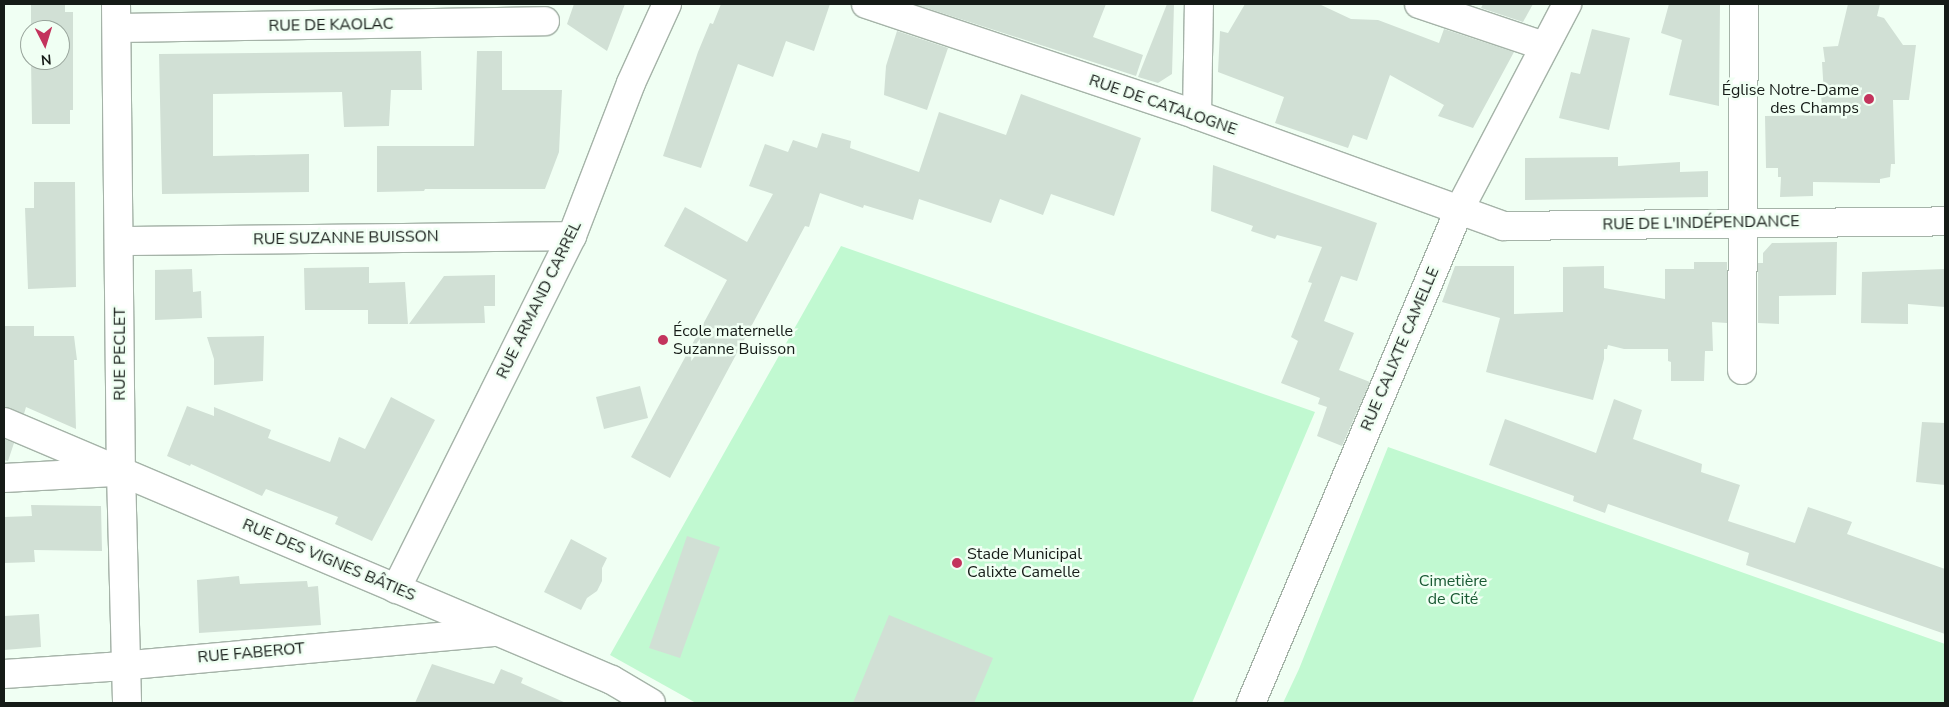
<!DOCTYPE html>
<meta charset="utf-8">
<style>
body{margin:0}
#map{position:relative;width:1949px;height:707px;overflow:hidden;background:#f0fff3;font-family:"Nunito Sans",sans-serif}
div>[style]{position:absolute}
[style*='--x']{left:calc(var(--x)*1px);top:calc(var(--y)*1px);width:calc(var(--w)*1px);rotate:calc(var(--a)*1deg)}
.green>*{inset:0;background:#c1f9d1}
.building>*{inset:0;background:#d1e0d5}
.roads{filter:drop-shadow(1px 0 #a5b3a8) drop-shadow(-1px 0 #a5b3a8) drop-shadow(0 1px #a5b3a8) drop-shadow(0 -1px #a5b3a8)}
.minor>*{height:28px;margin:-14px;padding:0 14px;transform-origin:14px;border-radius:14px;background:#fff}
.dots>*{width:14px;height:14px;translate:-50% -50%;box-sizing:border-box;border:2px solid #f0fff3;border-radius:50%}
span{translate:-50% -50%;white-space:nowrap;text-align:center;line-height:1.15;-webkit-text-stroke:5px #f0fff3;paint-order:stroke}
.street-label{font-size:16px;color:#151b17}
.poi-label{font-size:16px;color:#151b17}
.right{translate:-100% -50%;text-align:right}
.left{translate:0 -50%;text-align:left}
.park-label{font-size:16px;color:#195933}
.frame{position:absolute;inset:0;border:5px solid #151b17;pointer-events:none}
.north{position:absolute;left:20px;top:20px;width:50px;height:50px;box-sizing:border-box;background:#f0fff3;border:1px solid #98a49b;border-radius:50%;rotate:175deg;font-size:14px;font-weight:700;line-height:20px;text-align:center;color:#151b17}
.north::after{content:'';display:block;margin:auto;width:18px;height:22px;background:#c3345d;clip-path:polygon(50% 0,100% 100%,50% 72%,0 100%)}
</style>
<div id="map">
<div class="green">
<div style="clip-path:polygon(841px 246px,1315px 412px,1192px 703px,696px 703px,610px 655px)"></div>
<div style="clip-path:polygon(1388px 447px,1945px 644px,1945px 703px,1283px 703px,1299px 669px)"></div>
</div>
<div class="building">
<div style="clip-path:polygon(31px 4px,65px 4px,65px 12px,73px 12px,73px 110px,70px 110px,70px 124px,32px 124px,31px 60px,60px 60px,60px 30px,31px 30px)"></div>
<div style="clip-path:polygon(574px 4px,625px 4px,607px 51px,567px 24px)"></div>
<div style="clip-path:polygon(721px 4px,830px 4px,814px 51px,786px 41px,773px 77px,738px 64px,701px 168px,663px 156px,698px 52px,710px 23px,713px 24px)"></div>
<div style="clip-path:polygon(914px 4px,1106px 4px,1093px 37px,1143px 55px,1136px 76px)"></div>
<div style="clip-path:polygon(1167px 4px,1174px 4px,1172px 74px,1158px 83px,1138px 77px)"></div>
<div style="clip-path:polygon(1245px 4px,1319px 4px,1351px 19px,1378px 20px,1439px 43px,1444px 29px,1514px 52px,1473px 128px,1438px 116px,1444px 105px,1390px 75px,1367px 140px,1353px 135px,1348px 148px,1275px 123px,1284px 97px,1218px 72px,1220px 31px,1228px 33px)"></div>
<div style="clip-path:polygon(1483px 4px,1533px 4px,1523px 22px,1481px 8px)"></div>
<div style="clip-path:polygon(1669px 4px,1720px 4px,1719px 106px,1669px 95px,1682px 40px,1661px 33px)"></div>
<div style="clip-path:polygon(1848px 4px,1880px 4px,1877px 16px,1884px 18px,1903px 45px,1916px 45px,1909px 100px,1893px 100px,1895px 164px,1891px 164px,1890px 177px,1880px 179px,1880px 183px,1813px 182px,1813px 196px,1780px 197px,1781px 177px,1778px 177px,1778px 168px,1766px 168px,1765px 116px,1823px 115px,1821px 95px,1824px 95px,1822px 62px,1825px 62px,1823px 47px,1838px 46px)"></div>
<div style="clip-path:polygon(1592px 29px,1630px 38px,1609px 130px,1559px 118px,1571px 72px,1580px 74px)"></div>
<div style="clip-path:polygon(897px 31px,948px 48px,927px 110px,884px 95px,886px 66px)"></div>
<div style="clip-path:polygon(421px 51px,422px 90px,391px 90px,389px 126px,344px 127px,342px 92px,213px 94px,213px 156px,309px 154px,309px 192px,162px 194px,159px 54px)"></div>
<div style="clip-path:polygon(477px 51px,502px 51px,502px 90px,562px 90px,559px 152px,545px 189px,425px 189px,424px 191px,377px 192px,377px 146px,474px 146px)"></div>
<div style="clip-path:polygon(1021px 94px,1141px 138px,1114px 216px,1051px 194px,1043px 215px,1000px 199px,991px 223px,919px 199px,913px 220px,864px 205px,863px 208px,820px 193px,809px 227px,805px 226px,670px 478px,631px 457px,727px 280px,664px 246px,685px 207px,747px 242px,773px 194px,749px 186px,765px 144px,788px 152px,793px 140px,817px 148px,822px 133px,851px 141px,850px 148px,919px 172px,939px 112px,1006px 135px)"></div>
<div style="clip-path:polygon(1618px 157px,1618px 166px,1680px 162px,1680px 172px,1708px 171px,1708px 197px,1525px 200px,1525px 158px)"></div>
<div style="clip-path:polygon(1213px 165px,1377px 223px,1357px 281px,1341px 276px,1324px 321px,1354px 333px,1339px 370px,1370px 382px,1342px 446px,1317px 436px,1327px 407px,1318px 404px,1320px 398px,1281px 383px,1298px 341px,1291px 337px,1312px 283px,1308px 282px,1322px 247px,1277px 235px,1275px 239px,1251px 231px,1253px 226px,1211px 211px)"></div>
<div style="clip-path:polygon(34px 182px,75px 182px,76px 287px,28px 289px,25px 208px,34px 208px)"></div>
<div style="clip-path:polygon(1837px 242px,1836px 295px,1779px 296px,1779px 324px,1758px 323px,1758px 263px,1763px 263px,1763px 253px,1772px 243px)"></div>
<div style="clip-path:polygon(1694px 262px,1727px 262px,1727px 323px,1712px 322px,1713px 351px,1705px 351px,1704px 381px,1671px 381px,1671px 362px,1668px 361px,1668px 349px,1624px 349px,1608px 345px,1607px 349px,1604px 349px,1604px 359px,1593px 400px,1486px 372px,1500px 318px,1442px 302px,1455px 266px,1514px 266px,1514px 314px,1563px 312px,1563px 267px,1604px 266px,1604px 288px,1665px 299px,1665px 269px,1694px 269px)"></div>
<div style="clip-path:polygon(369px 267px,369px 283px,405px 282px,408px 324px,368px 324px,368px 310px,305px 310px,304px 268px)"></div>
<div style="clip-path:polygon(192px 269px,193px 292px,201px 291px,202px 318px,155px 320px,155px 270px)"></div>
<div style="clip-path:polygon(1945px 269px,1945px 307px,1908px 304px,1908px 324px,1861px 323px,1862px 272px)"></div>
<div style="clip-path:polygon(495px 275px,495px 306px,484px 306px,485px 323px,409px 324px,444px 276px)"></div>
<div style="clip-path:polygon(4px 326px,34px 326px,34px 336px,74px 336px,77px 360px,74px 360px,76px 429px,26px 407px,24px 414px,4px 407px)"></div>
<div style="clip-path:polygon(264px 336px,263px 381px,214px 385px,214px 359px,207px 337px)"></div>
<div style="clip-path:polygon(640px 386px,648px 418px,604px 429px,596px 397px)"></div>
<div style="clip-path:polygon(391px 397px,435px 420px,372px 541px,335px 524px,338px 517px,266px 489px,262px 496px,191px 464px,190px 466px,167px 456px,187px 406px,214px 416px,214px 407px,271px 430px,268px 438px,330px 462px,339px 437px,365px 449px)"></div>
<div style="clip-path:polygon(1614px 399px,1642px 410px,1633px 439px,1702px 464px,1701px 472px,1740px 485px,1728px 521px,1795px 543px,1808px 507px,1852px 522px,1847px 534px,1945px 569px,1945px 634px,1746px 565px,1749px 553px,1608px 504px,1605px 513px,1573px 501px,1574px 496px,1489px 465px,1505px 419px,1596px 453px)"></div>
<div style="clip-path:polygon(1922px 422px,1945px 423px,1945px 485px,1916px 482px)"></div>
<div style="clip-path:polygon(4px 439px,14px 443px,8px 461px,4px 460px)"></div>
<div style="clip-path:polygon(31px 505px,101px 506px,102px 551px,34px 550px,35px 562px,4px 563px,4px 517px,32px 516px)"></div>
<div style="clip-path:polygon(687px 536px,720px 547px,680px 658px,649px 648px)"></div>
<div style="clip-path:polygon(571px 539px,607px 558px,602px 568px,602px 581px,597px 591px,587px 598px,581px 610px,544px 592px)"></div>
<div style="clip-path:polygon(239px 576px,240px 584px,307px 581px,308px 587px,318px 586px,321px 625px,199px 633px,197px 580px)"></div>
<div style="clip-path:polygon(39px 614px,41px 647px,4px 650px,4px 616px)"></div>
<div style="clip-path:polygon(889px 615px,993px 658px,974px 703px,853px 703px)"></div>
<div style="clip-path:polygon(432px 664px,494px 684px,501px 669px,523px 678px,521px 683px,566px 703px,415px 703px)"></div>
</div>
<div class="roads">
<div class="minor">
<div style="--x:116;--y:4;--w:468;--a:89.4"></div>
<div style="--x:121;--y:472;--w:231;--a:88.5"></div>
<div style="--x:866;--y:4;--w:349;--a:18.5"></div>
<div style="--x:1197;--y:115;--w:326;--a:19.9"></div>
<div style="--x:1503;--y:226;--w:442;--a:-0.6"></div>
<div style="--x:1419;--y:4;--w:132;--a:18.6"></div>
<div style="--x:117;--y:28;--w:428;--a:-0.9"></div>
<div style="--x:1197;--y:115;--w:111;--a:-89"></div>
<div style="--x:119;--y:241;--w:453;--a:-0.6"></div>
<div style="--x:1742;--y:370;--w:366;--a:-89.7"></div>
<div style="--x:4;--y:422;--w:660;--a:22.99"></div>
<div style="--x:612;--y:680;--w:45;--a:30.5"></div>
<div style="--x:4;--y:478;--w:110;--a:-3.1"></div>
<div style="--x:396;--y:589;--w:394;--a:-63.5"></div>
<div style="--x:572;--y:236;--w:164;--a:-68.9"></div>
<div style="--x:631;--y:83;--w:87;--a:-65.5"></div>
<div style="--x:4;--y:674;--w:105;--a:-3.8"></div>
<div style="--x:109;--y:667;--w:386;--a:-5.2"></div>
<div style="--x:1251;--y:703;--w:535;--a:-67.12"></div>
<div style="--x:1459;--y:210;--w:233;--a:-62.3"></div>
</div>
</div>
<div class="dots">
<div style="left:1869px;top:99px;background:#c3345d"></div>
<div style="left:663px;top:340px;background:#c3345d"></div>
<div style="left:957px;top:563px;background:#c3345d"></div>
</div>
<div class="street-label">
<span style="left:331px;top:25px;rotate:-1deg">RUE DE KAOLAC</span>
<span style="left:1163px;top:105px;rotate:19deg">RUE DE CATALOGNE</span>
<span style="left:1701px;top:223px;rotate:-1deg">RUE DE L'INDÉPENDANCE</span>
<span style="left:346px;top:238px;rotate:-1deg">RUE SUZANNE BUISSON</span>
<span style="left:539px;top:300px;rotate:-64deg">RUE ARMAND CARREL</span>
<span style="left:1400px;top:349px;rotate:-67deg">RUE CALIXTE CAMELLE</span>
<span style="left:120px;top:354px;rotate:-90deg">RUE PECLET</span>
<span style="left:329px;top:560px;rotate:23deg">RUE DES VIGNES BÂTIES</span>
<span style="left:251px;top:653px;rotate:-5deg">RUE FABEROT</span>
</div>
<div class="poi-label">
<span class="right" style="left:1859px;top:99px">Église Notre-Dame<br>des Champs</span>
<span class="left" style="left:673px;top:340px">École maternelle<br>Suzanne Buisson</span>
<span class="left" style="left:967px;top:563px">Stade Municipal<br>Calixte Camelle</span>
</div>
<div class="park-label">
<span style="left:1453px;top:590px">Cimetière<br>de Cité</span>
</div>
<div class="frame"></div>
<div class="north">N</div>
</div>
